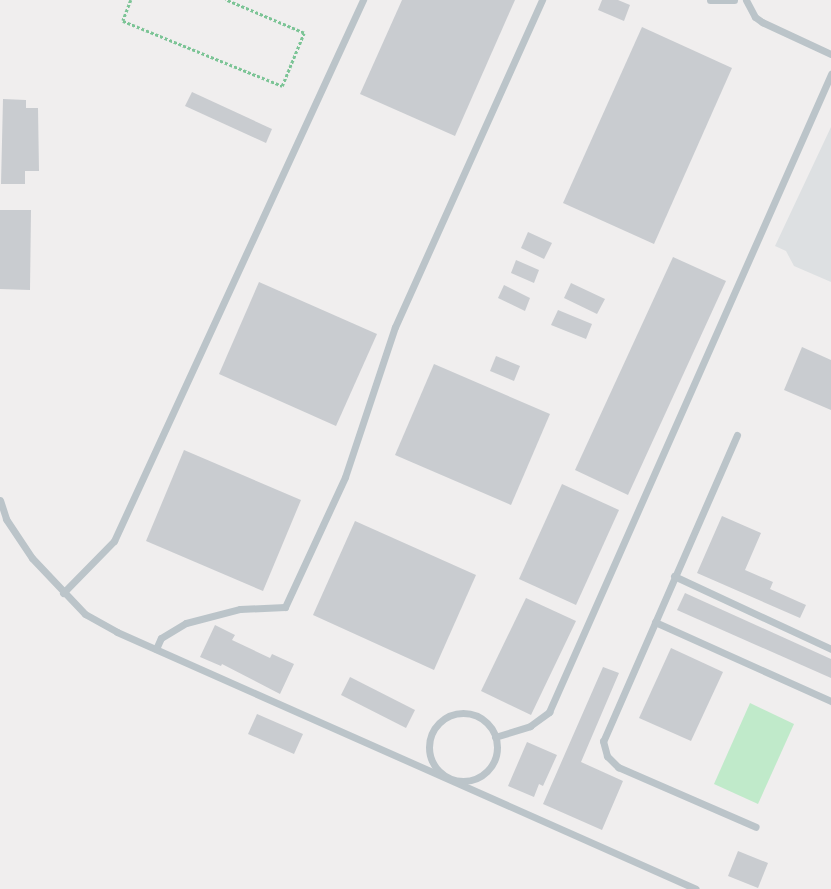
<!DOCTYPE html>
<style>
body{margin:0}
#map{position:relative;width:831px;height:889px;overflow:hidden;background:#f0eeee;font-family:Quicksand,sans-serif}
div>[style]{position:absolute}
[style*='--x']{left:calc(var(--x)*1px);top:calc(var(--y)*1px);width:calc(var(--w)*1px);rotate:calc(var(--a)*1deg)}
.airport>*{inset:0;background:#dde0e2}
.green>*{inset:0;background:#c0eaca}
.building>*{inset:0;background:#c9ccd0}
.path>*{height:2.5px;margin-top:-1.25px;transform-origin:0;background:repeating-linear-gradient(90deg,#7cc496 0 3px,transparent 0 5px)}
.service>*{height:7px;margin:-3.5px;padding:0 3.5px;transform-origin:3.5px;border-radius:3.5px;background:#bbc4c9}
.service>.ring{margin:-3.5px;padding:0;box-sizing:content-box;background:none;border:7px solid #bbc4c9;border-radius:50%}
span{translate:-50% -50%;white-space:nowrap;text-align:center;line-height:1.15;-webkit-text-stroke:4px #fff;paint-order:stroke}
</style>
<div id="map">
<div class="airport">
<div style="clip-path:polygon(831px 127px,831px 282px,794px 266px,786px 251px,775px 246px)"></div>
</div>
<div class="green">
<div style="clip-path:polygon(750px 703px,794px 724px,758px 804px,714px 784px)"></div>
</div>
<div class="building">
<div style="clip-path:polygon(402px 0,515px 0,455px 136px,360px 94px)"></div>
<div style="clip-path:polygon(602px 0,618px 0,630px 5px,624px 21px,598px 10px)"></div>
<div style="clip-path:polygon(642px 27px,732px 68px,654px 244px,563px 203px)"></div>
<div style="clip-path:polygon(192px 92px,272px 129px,266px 143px,185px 106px)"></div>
<div style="clip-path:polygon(3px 99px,26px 100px,26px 108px,38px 108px,39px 171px,25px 171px,25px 184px,1px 184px)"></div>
<div style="clip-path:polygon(0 210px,31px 210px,30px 290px,0 289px)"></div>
<div style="clip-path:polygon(528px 232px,552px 243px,544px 259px,521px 248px)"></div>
<div style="clip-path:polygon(673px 257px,726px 281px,628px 495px,575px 470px)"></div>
<div style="clip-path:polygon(516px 260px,539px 270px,534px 283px,511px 273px)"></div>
<div style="clip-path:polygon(259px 282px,377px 334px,336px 426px,219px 374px)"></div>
<div style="clip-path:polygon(571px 283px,605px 299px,597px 314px,564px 298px)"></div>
<div style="clip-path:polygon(504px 285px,530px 298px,525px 311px,498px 298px)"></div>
<div style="clip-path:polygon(558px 310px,592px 324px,586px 339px,551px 325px)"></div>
<div style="clip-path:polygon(802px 347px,831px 360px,831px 410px,784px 390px)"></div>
<div style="clip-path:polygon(496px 356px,520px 366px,514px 381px,490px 371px)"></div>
<div style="clip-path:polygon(434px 364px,550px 414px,511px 505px,395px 455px)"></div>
<div style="clip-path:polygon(184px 450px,301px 500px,263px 591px,146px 541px)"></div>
<div style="clip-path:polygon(562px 484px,619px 510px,576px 605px,519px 579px)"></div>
<div style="clip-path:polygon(722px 516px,761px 533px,745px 570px,773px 582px,770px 589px,806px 605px,800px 618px,697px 573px)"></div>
<div style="clip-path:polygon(355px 521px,476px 575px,434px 670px,313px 615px)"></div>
<div style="clip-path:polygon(685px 593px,831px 659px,831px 678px,677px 610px)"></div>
<div style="clip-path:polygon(526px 598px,576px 621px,531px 715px,481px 691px)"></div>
<div style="clip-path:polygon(215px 625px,235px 635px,232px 640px,270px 658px,272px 654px,294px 664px,280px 694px,222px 664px,221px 666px,200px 657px)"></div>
<div style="clip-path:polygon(671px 648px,723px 672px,691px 741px,639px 718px)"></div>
<div style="clip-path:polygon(603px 667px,619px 673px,581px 762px,623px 781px,602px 830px,543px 804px)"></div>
<div style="clip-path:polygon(350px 677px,415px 710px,406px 728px,341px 695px)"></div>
<div style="clip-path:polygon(257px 714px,303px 734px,294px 754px,248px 734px)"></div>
<div style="clip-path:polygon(527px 742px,557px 755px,543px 786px,539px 784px,534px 797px,508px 786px)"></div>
<div style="clip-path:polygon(738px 851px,768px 863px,758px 888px,728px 876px)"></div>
</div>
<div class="path">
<div style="--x:131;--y:0;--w:22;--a:111"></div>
<div style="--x:123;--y:21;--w:172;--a:22.2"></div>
<div style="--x:282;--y:86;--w:57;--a:-67.5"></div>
<div style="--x:304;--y:33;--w:85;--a:-157.1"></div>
</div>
<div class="service">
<div style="--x:710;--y:0;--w:24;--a:0"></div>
<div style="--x:746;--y:0;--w:19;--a:62"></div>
<div style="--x:755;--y:17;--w:9;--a:36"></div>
<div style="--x:762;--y:22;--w:76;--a:24.9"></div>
<div style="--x:737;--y:435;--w:334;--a:113.6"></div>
<div style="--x:603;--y:741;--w:16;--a:75"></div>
<div style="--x:607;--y:756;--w:16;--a:45"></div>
<div style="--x:618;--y:767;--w:150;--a:23.5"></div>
<div style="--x:0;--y:500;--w:20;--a:72"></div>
<div style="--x:6;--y:519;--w:47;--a:56.3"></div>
<div style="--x:32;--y:558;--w:77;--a:46.6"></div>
<div style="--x:85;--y:614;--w:37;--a:29"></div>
<div style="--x:117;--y:632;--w:633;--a:23.93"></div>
<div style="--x:674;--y:576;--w:173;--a:24.9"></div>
<div style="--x:63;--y:593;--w:73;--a:-45.6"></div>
<div style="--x:114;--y:541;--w:596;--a:-65.29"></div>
<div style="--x:655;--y:622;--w:193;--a:24.2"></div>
<div style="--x:156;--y:649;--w:12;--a:-66"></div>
<div style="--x:161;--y:638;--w:29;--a:-31"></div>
<div style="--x:186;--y:623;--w:56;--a:-14.5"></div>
<div style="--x:240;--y:609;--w:45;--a:-2.5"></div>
<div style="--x:285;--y:607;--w:143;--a:-65.2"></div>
<div style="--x:345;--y:477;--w:158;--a:-71.6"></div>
<div style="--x:395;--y:327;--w:359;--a:-65.8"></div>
<div class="ring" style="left:429px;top:713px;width:61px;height:61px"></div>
<div style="--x:495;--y:737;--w:37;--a:-17"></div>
<div style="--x:530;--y:726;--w:24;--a:-36"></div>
<div style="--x:549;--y:712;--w:698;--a:-66.15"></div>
</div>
</div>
